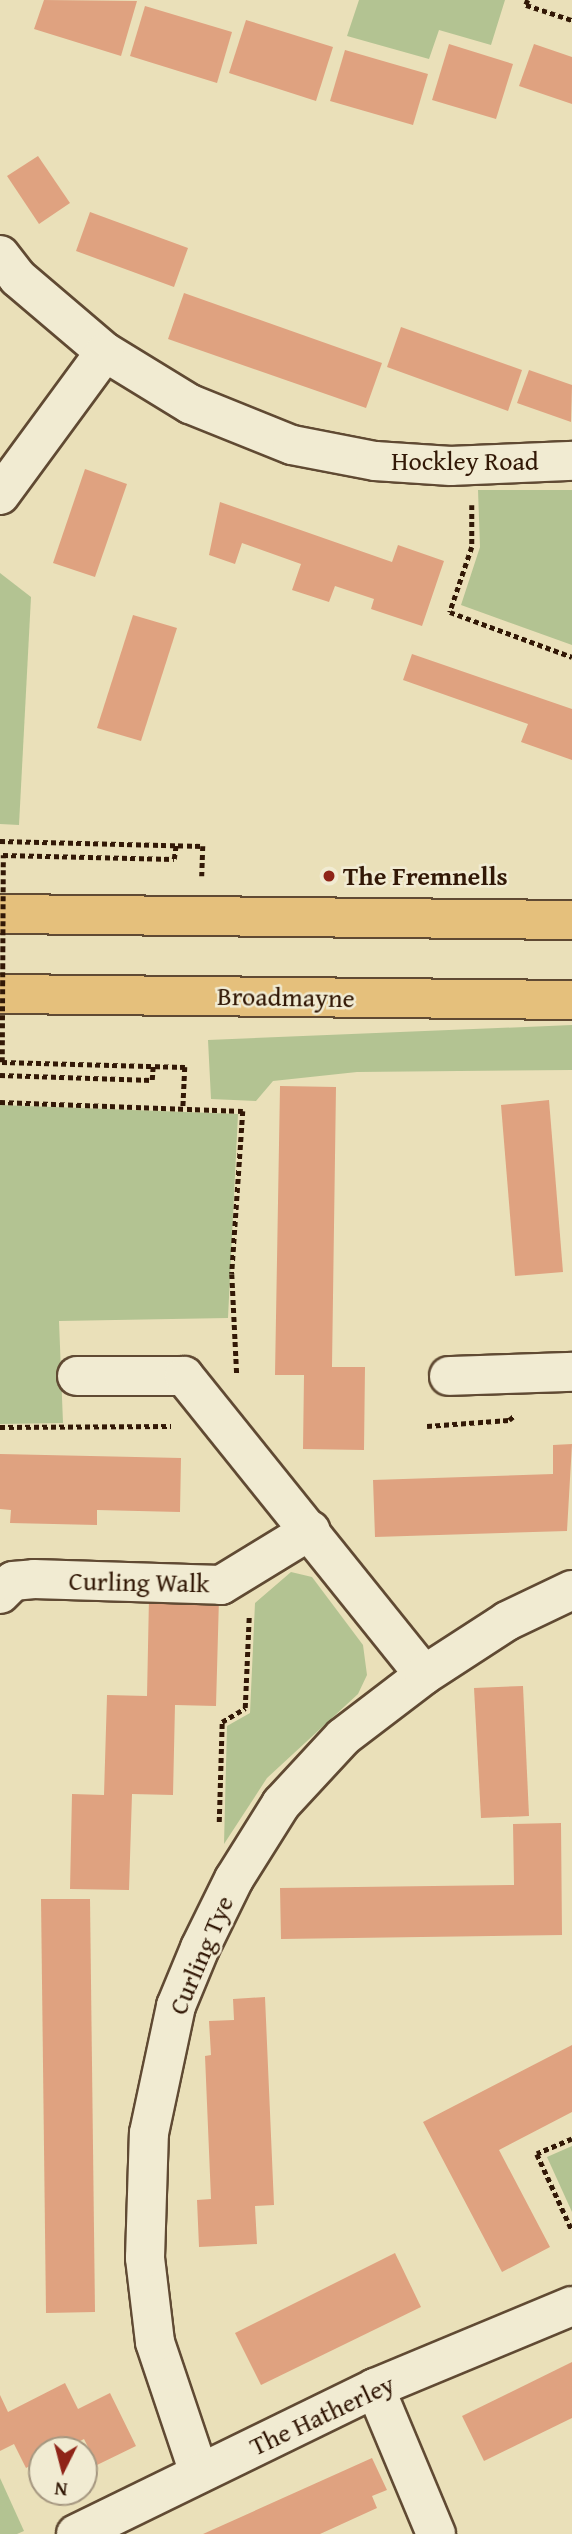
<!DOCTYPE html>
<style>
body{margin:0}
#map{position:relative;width:572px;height:2534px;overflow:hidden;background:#eae0b9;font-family:"Gentium Book Plus",serif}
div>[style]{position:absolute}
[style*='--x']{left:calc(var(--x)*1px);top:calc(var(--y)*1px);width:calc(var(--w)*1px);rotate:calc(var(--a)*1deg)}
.green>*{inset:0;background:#b3c392}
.building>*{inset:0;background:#dfa280}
.path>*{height:4.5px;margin-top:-2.25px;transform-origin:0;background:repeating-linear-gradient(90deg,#321806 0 5px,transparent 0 8.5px)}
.roads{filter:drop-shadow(2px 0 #604a33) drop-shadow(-2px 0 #604a33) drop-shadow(0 2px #604a33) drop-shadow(0 -2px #604a33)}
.minor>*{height:38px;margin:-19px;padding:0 19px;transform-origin:19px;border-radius:19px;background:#f1ebd2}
.primary>*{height:38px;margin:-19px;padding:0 19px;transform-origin:19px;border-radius:19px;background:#e5c07c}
.path-bridge>*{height:4.5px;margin-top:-2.25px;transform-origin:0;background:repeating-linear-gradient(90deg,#321806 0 5px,transparent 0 8.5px)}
.dots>*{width:19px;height:19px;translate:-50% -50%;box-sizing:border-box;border:4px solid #f1ebd2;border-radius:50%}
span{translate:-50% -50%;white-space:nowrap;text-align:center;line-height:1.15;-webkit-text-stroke:5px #f1ebd2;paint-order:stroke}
.street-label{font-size:26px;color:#321806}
.poi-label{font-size:26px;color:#321806;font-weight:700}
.left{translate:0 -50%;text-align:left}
.north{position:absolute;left:28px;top:2436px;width:70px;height:70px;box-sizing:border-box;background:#f1ebd2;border:2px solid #a59780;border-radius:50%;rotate:186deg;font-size:19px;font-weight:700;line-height:28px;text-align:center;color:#321806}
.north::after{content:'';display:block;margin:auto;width:24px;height:32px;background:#8f2418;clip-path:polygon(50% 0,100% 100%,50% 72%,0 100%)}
</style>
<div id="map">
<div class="green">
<div style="clip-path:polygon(359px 0,505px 0,491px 45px,439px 30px,429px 59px,347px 36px)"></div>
<div style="clip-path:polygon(478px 490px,572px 490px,572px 645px,461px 605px,480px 547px)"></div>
<div style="clip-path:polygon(0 573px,31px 597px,19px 825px,0 824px)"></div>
<div style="clip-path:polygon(572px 1025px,572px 1070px,357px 1072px,273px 1081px,256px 1101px,211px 1099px,208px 1040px)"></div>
<div style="clip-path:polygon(0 1105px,238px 1114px,228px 1318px,59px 1321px,63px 1423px,0 1424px)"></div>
<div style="clip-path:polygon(291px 1572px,312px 1577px,363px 1645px,367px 1675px,358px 1694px,267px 1778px,224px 1844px,227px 1726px,250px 1713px,255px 1603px)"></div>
<div style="clip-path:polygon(572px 2146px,572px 2212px,547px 2157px)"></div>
<div style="clip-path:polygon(0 2478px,24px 2531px,17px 2534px,0 2534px)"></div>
</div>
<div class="building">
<div style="clip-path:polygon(44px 0,137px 1px,121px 56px,34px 29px)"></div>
<div style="clip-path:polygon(145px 6px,232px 32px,217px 83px,130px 56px)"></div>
<div style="clip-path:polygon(246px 20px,333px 47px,316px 101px,229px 73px)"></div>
<div style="clip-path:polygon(449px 44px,513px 64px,496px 119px,432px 100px)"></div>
<div style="clip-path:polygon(534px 44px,572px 57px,572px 104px,519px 86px)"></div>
<div style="clip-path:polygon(345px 50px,428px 74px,413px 125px,330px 101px)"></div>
<div style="clip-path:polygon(38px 156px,70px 203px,39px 224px,7px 176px)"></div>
<div style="clip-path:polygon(90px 212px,188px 248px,174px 287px,76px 251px)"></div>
<div style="clip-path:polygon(184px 293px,382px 363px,366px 408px,168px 339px)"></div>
<div style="clip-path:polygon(401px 327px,522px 370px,508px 411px,387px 367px)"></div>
<div style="clip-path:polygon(529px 370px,572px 385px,571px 422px,517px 403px)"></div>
<div style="clip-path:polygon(85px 469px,127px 484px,95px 577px,53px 563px)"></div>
<div style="clip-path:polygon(220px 502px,392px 562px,398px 545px,444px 561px,422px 626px,371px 609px,374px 599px,335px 586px,329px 602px,292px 590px,301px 564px,242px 543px,235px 564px,209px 555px)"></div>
<div style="clip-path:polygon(133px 615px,177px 628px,141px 741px,97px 728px)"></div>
<div style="clip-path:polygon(412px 654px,572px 709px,572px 760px,521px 742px,528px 724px,403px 680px)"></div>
<div style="clip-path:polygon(280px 1086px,336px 1087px,332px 1367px,365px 1367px,364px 1450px,303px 1449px,304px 1375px,275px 1375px)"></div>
<div style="clip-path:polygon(549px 1100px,563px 1272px,515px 1276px,501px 1105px)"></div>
<div style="clip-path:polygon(572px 1444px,567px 1531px,375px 1537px,373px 1480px,553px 1474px,553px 1445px)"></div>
<div style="clip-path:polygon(0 1454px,181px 1458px,180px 1512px,97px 1510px,97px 1525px,10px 1523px,11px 1510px,0 1509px)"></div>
<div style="clip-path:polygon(149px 1597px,219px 1598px,216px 1706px,175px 1705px,173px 1795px,132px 1794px,129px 1890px,70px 1889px,72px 1794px,104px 1795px,107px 1695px,147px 1696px)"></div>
<div style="clip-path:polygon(523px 1686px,529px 1816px,481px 1818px,474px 1688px)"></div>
<div style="clip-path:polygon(561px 1823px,562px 1935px,281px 1939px,280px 1888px,514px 1885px,513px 1824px)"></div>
<div style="clip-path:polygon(41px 1899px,90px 1899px,95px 2312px,46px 2313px)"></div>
<div style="clip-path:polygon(265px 1997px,274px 2205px,255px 2206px,257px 2244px,199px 2247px,197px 2200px,211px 2199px,205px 2056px,211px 2055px,209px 2021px,234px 2020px,233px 1999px)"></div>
<div style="clip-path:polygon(572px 2045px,572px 2112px,499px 2150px,550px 2247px,502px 2272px,423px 2122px)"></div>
<div style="clip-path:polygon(395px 2253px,421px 2307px,261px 2385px,235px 2333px)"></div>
<div style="clip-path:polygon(572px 2362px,572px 2418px,484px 2461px,462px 2416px)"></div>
<div style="clip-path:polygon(65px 2383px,78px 2409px,110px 2393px,136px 2446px,97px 2465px,84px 2439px,62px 2450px,42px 2450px,42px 2460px,26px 2468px,14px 2444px,0 2451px,0 2395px,8px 2412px)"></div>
<div style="clip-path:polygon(372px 2458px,387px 2490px,372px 2496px,377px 2508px,320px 2534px,203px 2534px)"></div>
</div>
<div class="path">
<div style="--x:528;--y:0;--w:5;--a:112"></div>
<div style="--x:526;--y:5;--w:48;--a:18.1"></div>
<div style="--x:472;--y:505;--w:42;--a:90"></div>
<div style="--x:472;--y:547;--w:69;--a:108.7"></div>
<div style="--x:450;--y:612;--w:130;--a:20.2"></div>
<div style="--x:0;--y:841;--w:203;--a:1.4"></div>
<div style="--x:203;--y:846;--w:30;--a:92"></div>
<div style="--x:3;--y:855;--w:171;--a:1.3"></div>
<div style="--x:174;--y:859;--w:15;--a:-82"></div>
<div style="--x:2;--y:1062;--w:183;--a:1.6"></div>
<div style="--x:185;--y:1067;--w:42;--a:92.7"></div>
<div style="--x:0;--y:1075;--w:152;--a:1.9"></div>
<div style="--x:152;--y:1080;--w:16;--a:-86"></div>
<div style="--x:0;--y:1102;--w:243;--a:2.1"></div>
<div style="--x:243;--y:1111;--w:163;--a:93.9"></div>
<div style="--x:232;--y:1274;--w:101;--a:87.2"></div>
<div style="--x:427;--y:1426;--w:82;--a:-4.2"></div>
<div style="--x:509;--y:1420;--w:8;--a:-40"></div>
<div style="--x:0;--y:1427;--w:171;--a:-0.3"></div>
<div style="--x:219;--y:1822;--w:100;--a:-88.3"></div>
<div style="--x:222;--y:1722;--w:27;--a:-31"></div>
<div style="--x:245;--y:1708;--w:93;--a:-87.5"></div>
<div style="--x:572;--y:2139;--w:38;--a:157"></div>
<div style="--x:537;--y:2154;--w:84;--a:65.3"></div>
</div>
<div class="roads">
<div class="minor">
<div style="--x:0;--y:255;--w:29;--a:52"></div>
<div style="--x:18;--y:278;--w:114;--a:40.4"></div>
<div style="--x:105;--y:352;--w:100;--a:31.5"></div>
<div style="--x:190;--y:404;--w:110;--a:21.9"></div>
<div style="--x:292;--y:445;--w:85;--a:10.9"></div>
<div style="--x:375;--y:461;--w:76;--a:3.8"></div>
<div style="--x:451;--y:466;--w:121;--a:-2.4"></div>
<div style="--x:0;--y:495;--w:177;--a:-53.7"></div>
<div style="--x:77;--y:1376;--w:107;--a:0"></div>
<div style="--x:184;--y:1376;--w:383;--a:51.2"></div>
<div style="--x:449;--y:1376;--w:123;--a:-1.9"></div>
<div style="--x:0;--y:1594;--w:18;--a:-45"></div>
<div style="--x:13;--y:1581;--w:21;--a:-5"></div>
<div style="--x:34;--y:1579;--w:187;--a:1.8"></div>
<div style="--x:221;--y:1585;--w:105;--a:-31.4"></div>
<div style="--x:375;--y:2388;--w:158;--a:67.3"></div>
<div style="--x:199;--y:2473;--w:138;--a:-108.6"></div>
<div style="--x:155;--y:2342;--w:85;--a:-96.8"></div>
<div style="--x:145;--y:2258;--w:125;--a:-88.2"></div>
<div style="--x:149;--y:2133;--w:130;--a:-78"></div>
<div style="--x:176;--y:2006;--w:63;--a:-67.5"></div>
<div style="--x:200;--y:1948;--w:77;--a:-63.8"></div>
<div style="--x:234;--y:1879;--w:89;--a:-57.9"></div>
<div style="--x:281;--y:1804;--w:91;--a:-47.2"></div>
<div style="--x:343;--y:1737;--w:102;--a:-37.4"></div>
<div style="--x:424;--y:1675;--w:99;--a:-33"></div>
<div style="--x:507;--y:1621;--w:72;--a:-25.5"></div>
<div style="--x:76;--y:2534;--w:333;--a:-26"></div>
<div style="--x:375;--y:2388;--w:213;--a:-22.6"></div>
</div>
<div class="primary">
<div style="--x:0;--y:914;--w:572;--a:0.6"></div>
<div style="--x:0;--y:994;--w:572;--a:0.6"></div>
</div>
</div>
<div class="path-bridge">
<div style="--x:2;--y:1062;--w:207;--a:-89.7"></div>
</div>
<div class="dots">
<div style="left:329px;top:876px;background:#8f2418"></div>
</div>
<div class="street-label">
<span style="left:465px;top:461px">Hockley Road</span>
<span style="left:286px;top:997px;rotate:1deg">Broadmayne</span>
<span style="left:139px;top:1582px;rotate:1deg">Curling Walk</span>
<span style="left:201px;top:1955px;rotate:-67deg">Curling Tye</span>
<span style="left:322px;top:2415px;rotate:-25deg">The Hatherley</span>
</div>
<div class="poi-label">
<span class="left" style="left:343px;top:876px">The Fremnells</span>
</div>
<div class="north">N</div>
</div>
